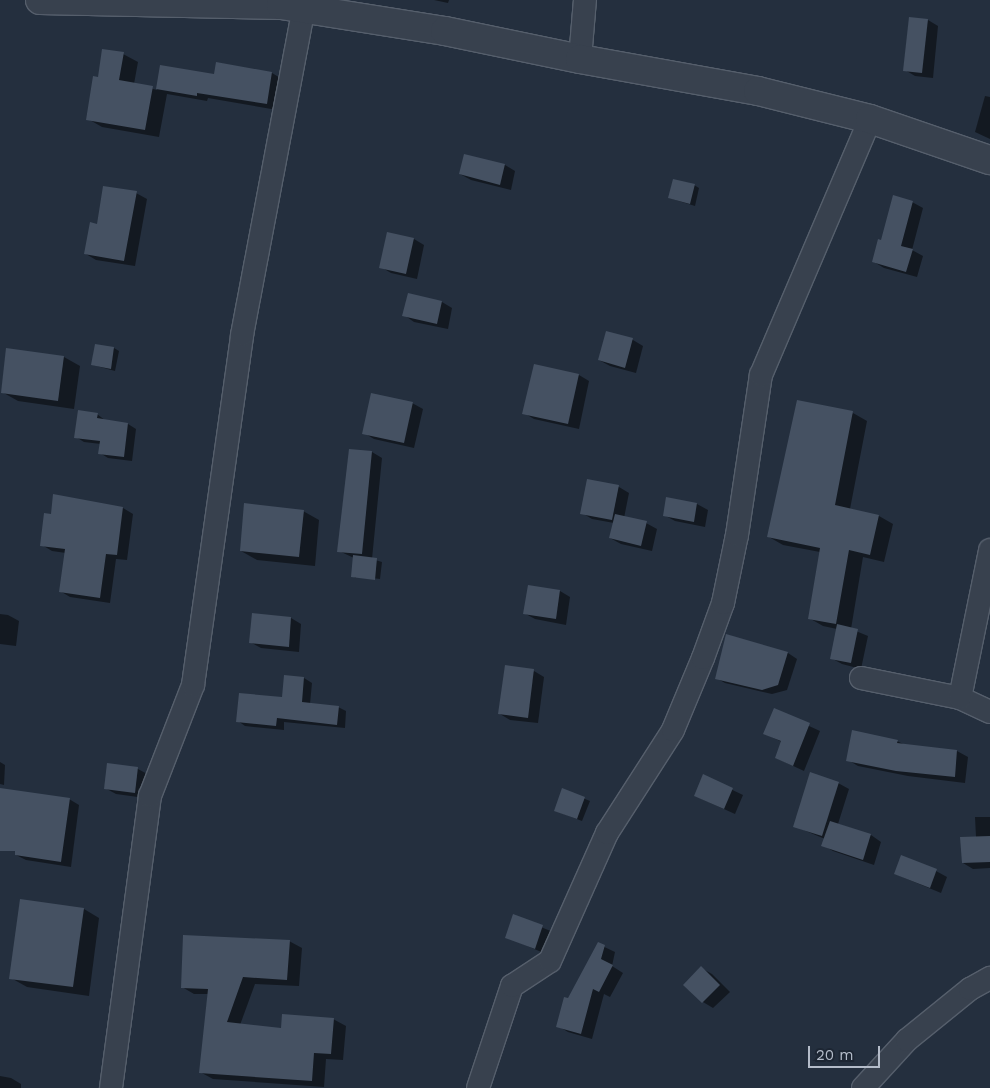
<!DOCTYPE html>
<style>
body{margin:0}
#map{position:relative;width:990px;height:1088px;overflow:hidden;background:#242f3e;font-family:"Work Sans",sans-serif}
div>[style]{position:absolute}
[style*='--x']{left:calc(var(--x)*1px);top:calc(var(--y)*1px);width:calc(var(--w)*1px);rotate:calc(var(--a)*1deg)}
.shadow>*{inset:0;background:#0007}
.building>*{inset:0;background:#455162}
.roads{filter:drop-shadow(1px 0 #565f6c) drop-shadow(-1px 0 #565f6c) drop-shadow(0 1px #565f6c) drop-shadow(0 -1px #565f6c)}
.minor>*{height:22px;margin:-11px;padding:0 11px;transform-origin:11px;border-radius:11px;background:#38414e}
.tertiary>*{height:28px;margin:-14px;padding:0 14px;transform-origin:14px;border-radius:14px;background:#38414e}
span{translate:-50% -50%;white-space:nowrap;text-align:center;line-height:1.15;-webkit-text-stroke:4px #1d2633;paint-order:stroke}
.scale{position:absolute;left:808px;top:1046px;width:72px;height:22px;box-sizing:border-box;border:2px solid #b4bcc9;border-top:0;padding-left:6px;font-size:15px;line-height:18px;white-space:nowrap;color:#b4bcc9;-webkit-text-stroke:4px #1d2633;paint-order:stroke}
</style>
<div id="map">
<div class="shadow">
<div style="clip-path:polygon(434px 0,449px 0,448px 3px)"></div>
<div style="clip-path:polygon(928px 20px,938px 26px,933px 78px,915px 76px,905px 70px)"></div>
<div style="clip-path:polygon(123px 54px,138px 62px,134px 84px,157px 90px,161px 67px,215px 76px,218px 63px,272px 73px,282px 79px,277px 110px,208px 98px,207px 101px,167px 94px,159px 137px,102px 127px,88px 119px,99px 78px)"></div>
<div style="clip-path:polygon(985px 96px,990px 97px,990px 139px,975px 132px)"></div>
<div style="clip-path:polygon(505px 165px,515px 171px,511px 190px,471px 180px,460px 174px)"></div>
<div style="clip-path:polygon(694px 185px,699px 188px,695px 206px,669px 198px)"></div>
<div style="clip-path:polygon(136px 193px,147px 199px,135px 266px,96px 260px,86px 254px,98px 225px)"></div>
<div style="clip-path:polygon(912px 202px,923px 208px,912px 250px,923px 256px,917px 277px,884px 268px,874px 262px,882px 242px)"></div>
<div style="clip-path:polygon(414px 239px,424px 245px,417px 279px,391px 273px,381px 267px)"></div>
<div style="clip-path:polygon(409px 295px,442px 302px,452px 308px,448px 329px,414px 322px,404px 315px)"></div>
<div style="clip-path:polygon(607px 333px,633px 340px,643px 346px,636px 373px,610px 366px,599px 360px)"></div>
<div style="clip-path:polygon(114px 348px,119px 351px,115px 371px,93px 365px)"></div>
<div style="clip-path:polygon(64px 357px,80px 366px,74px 409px,18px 401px,2px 392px)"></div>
<div style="clip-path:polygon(579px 375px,589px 381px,579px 429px,534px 419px,524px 413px)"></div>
<div style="clip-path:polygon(412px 403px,423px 409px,414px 448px,374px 439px,364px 433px)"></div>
<div style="clip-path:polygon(853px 413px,867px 421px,850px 509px,879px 516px,893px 524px,884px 562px,863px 557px,851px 629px,868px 636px,861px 669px,842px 664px,831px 658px,837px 629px,823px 626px,809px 618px,820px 552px,783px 545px,769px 537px)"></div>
<div style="clip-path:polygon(97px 414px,106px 421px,128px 424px,136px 429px,132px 461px,108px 458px,100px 453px,101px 444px,84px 442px,76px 437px)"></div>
<div style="clip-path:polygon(372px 452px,382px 458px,372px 559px,382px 562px,380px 579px,356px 576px,356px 578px,352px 576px,354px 558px,339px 551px)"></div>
<div style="clip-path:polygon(588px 480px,619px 487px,629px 493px,624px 518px,646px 523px,657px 529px,652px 551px,621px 544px,610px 538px,614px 523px,592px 519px,582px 513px)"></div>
<div style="clip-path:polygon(54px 496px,123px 508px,133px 514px,127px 560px,116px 559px,110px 603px,70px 597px,60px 591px,66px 553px,52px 551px,42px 545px,52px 516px)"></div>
<div style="clip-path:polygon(667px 498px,697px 504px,708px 510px,705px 527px,675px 521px,664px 515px)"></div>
<div style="clip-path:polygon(303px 511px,319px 520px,315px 566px,257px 560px,241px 551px)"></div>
<div style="clip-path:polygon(529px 586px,560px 591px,570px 597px,566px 625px,535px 619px,524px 613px)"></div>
<div style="clip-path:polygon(0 614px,8px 615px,19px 621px,16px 646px,0 644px)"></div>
<div style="clip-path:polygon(291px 618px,301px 624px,299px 652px,261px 648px,250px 642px)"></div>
<div style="clip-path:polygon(727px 635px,788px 653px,797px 659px,787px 690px,772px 694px,725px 683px,716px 678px)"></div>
<div style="clip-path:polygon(534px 671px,544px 677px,538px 723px,510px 720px,500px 714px)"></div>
<div style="clip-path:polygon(304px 678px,312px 683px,310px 704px,338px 707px,346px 711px,345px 728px,284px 722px,284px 730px,245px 726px,238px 721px,283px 699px)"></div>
<div style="clip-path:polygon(774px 710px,820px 731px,804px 771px,776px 758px,782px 742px,765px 734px)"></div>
<div style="clip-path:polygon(897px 741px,905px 745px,957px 751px,968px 757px,965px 783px,908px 776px,858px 766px,848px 760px)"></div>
<div style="clip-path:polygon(0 762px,5px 765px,4px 785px,0 784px)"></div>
<div style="clip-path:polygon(108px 764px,138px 769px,149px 775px,145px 798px,116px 794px,105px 788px)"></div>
<div style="clip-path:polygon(703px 776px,743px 795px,735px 814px,695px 796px)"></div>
<div style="clip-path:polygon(838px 783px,849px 789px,838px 824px,871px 835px,881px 842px,874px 865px,833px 851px,823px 845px,825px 839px,794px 826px)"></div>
<div style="clip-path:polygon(563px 790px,590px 801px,582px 821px,556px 811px)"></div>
<div style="clip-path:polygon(69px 799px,79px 805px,71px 867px,26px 860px,16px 855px)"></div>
<div style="clip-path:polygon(975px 817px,990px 817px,990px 868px,973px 869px,963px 863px,976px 837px)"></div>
<div style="clip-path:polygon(936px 871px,947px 877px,941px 893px,895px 874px)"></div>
<div style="clip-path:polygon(84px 909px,99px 918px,89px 996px,27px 987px,11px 978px)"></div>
<div style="clip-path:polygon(514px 916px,553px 932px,546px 954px,506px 937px)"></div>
<div style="clip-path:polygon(289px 941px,302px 948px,299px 986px,255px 984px,240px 1025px,282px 1030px,333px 1019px,346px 1026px,343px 1060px,326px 1059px,324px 1087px,213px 1079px,200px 1072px,208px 994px,194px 994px,182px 987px)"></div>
<div style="clip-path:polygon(598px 944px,615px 952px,612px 966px,623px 973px,610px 997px,604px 994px,592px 1039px,568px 1032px,558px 1026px,568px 1000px)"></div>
<div style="clip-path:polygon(701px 968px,712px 974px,730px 992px,713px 1008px,703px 1002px)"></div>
<div style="clip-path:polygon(0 1076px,11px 1078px,21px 1084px,21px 1088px,0 1088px)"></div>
</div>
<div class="building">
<div style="clip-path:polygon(909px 17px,928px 19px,922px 73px,903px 71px)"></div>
<div style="clip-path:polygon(102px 49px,124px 52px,119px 80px,153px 86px,145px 130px,86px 120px,93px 76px,98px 77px)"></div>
<div style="clip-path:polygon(216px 62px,272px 72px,267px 104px,197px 93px,197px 96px,156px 89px,160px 65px,214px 74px)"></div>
<div style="clip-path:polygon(464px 154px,505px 164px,500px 185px,459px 174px)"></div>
<div style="clip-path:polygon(673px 179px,695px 184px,690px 204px,668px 198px)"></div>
<div style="clip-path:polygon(103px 186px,137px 191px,124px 261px,84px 254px,90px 222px,97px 224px)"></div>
<div style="clip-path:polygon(893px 195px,913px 201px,901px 246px,913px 249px,906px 272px,872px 262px,878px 239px,881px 240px)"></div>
<div style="clip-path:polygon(387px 232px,414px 238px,406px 274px,379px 268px)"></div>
<div style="clip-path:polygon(408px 293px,442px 301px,437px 324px,402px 316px)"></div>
<div style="clip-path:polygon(606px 331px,633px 338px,625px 368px,598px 360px)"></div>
<div style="clip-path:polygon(95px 344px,114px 347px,111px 369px,91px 365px)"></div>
<div style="clip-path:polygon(6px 348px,64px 356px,58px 401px,1px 393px)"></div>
<div style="clip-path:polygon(534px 364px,579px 374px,568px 424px,522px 414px)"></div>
<div style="clip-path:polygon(371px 393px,413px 402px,404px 443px,362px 434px)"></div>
<div style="clip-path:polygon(797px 400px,853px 411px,835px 505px,879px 515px,870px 555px,849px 550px,836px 624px,808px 619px,820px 548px,767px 537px)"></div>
<div style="clip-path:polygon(78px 410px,98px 413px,97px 418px,128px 423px,124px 457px,98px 454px,100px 441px,74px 438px)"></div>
<div style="clip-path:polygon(349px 449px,372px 451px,362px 554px,337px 552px)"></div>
<div style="clip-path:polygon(587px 479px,619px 485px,612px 520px,580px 514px)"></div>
<div style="clip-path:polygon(53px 494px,123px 507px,117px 555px,106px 554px,100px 598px,59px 592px,65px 549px,40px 546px,44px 513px,51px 514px)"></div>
<div style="clip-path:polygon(666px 497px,697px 503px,694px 522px,663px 516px)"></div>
<div style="clip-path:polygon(244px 503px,304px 510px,299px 557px,240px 551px)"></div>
<div style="clip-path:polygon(615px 514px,647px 521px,641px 546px,609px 538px)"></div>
<div style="clip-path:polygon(353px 555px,377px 558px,375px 580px,351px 577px)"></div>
<div style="clip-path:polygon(528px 585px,560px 590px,556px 619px,523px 614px)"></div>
<div style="clip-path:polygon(252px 613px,291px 617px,289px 647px,249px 643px)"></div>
<div style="clip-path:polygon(837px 624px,858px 629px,851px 663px,830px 659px)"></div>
<div style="clip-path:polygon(726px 634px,788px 652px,778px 685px,762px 690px,715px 679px)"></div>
<div style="clip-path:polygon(505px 665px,534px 669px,528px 718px,498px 714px)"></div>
<div style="clip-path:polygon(284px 675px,304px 677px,302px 702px,339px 706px,337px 725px,277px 718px,276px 726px,236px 722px,239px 693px,282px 697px)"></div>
<div style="clip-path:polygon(774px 708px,810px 723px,793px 766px,775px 758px,781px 741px,763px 734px)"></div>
<div style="clip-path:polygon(852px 730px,898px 740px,897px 743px,957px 750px,955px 777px,896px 771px,846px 761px)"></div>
<div style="clip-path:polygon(107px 763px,138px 767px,135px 793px,104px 789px)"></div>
<div style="clip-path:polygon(810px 772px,839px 782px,822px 836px,793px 827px)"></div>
<div style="clip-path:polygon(703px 774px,733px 788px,724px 809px,694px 796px)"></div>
<div style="clip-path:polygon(0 788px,70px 798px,61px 862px,15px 855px,15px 851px,0 851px)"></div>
<div style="clip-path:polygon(562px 788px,585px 797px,577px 819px,554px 811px)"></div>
<div style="clip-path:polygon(830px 821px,871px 834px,863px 860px,821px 846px)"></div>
<div style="clip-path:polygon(990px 836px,990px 862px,962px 863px,960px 837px)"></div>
<div style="clip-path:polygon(901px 855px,937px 869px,930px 888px,894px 874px)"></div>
<div style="clip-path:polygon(20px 899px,84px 908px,73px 987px,9px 979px)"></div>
<div style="clip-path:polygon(513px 914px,543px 925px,535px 949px,505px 938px)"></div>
<div style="clip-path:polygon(183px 935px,290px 940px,287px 980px,243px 977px,227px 1022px,281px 1028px,282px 1014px,334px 1018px,331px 1054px,314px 1053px,312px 1081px,199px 1073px,208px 989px,181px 988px)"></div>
<div style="clip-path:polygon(598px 942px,605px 945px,601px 959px,613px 965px,599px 992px,593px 989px,581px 1034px,556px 1027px,564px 997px,568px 998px)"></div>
<div style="clip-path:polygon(701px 966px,720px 985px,702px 1003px,683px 985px)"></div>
</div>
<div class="roads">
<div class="minor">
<div style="--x:580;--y:59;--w:59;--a:-85.2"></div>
<div style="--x:861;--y:678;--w:101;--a:11.4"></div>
<div style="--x:960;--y:698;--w:33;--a:25"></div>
<div style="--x:960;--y:698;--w:151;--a:-78.5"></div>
<div style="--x:111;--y:1088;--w:295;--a:-82.4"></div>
<div style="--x:150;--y:796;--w:119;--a:-68.8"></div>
<div style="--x:193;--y:685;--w:353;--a:-82"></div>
<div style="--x:242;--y:335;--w:333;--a:-79.3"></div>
<div style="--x:478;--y:1088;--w:108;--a:-71.6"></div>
<div style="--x:512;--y:986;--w:45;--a:-33.3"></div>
<div style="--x:550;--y:961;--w:140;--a:-66"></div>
<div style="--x:607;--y:833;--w:122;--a:-57.3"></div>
<div style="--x:673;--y:730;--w:78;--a:-67.4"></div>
<div style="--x:703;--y:658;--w:59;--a:-70"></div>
<div style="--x:723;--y:603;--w:69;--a:-78.4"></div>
<div style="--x:737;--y:535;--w:162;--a:-81.5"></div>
<div style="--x:761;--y:375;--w:278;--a:-66.9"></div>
<div style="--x:863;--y:1088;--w:65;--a:-47.5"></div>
<div style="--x:907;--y:1040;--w:81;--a:-39"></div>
<div style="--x:970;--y:989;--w:23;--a:-29"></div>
</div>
<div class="tertiary">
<div style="--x:40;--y:0;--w:241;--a:1.2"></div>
<div style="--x:281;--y:5;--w:166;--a:9"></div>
<div style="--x:445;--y:31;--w:138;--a:11.7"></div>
<div style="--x:580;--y:59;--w:181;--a:10.2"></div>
<div style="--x:758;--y:91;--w:115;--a:14"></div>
<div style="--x:870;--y:119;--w:127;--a:18.9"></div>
</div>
</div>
<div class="scale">20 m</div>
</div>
